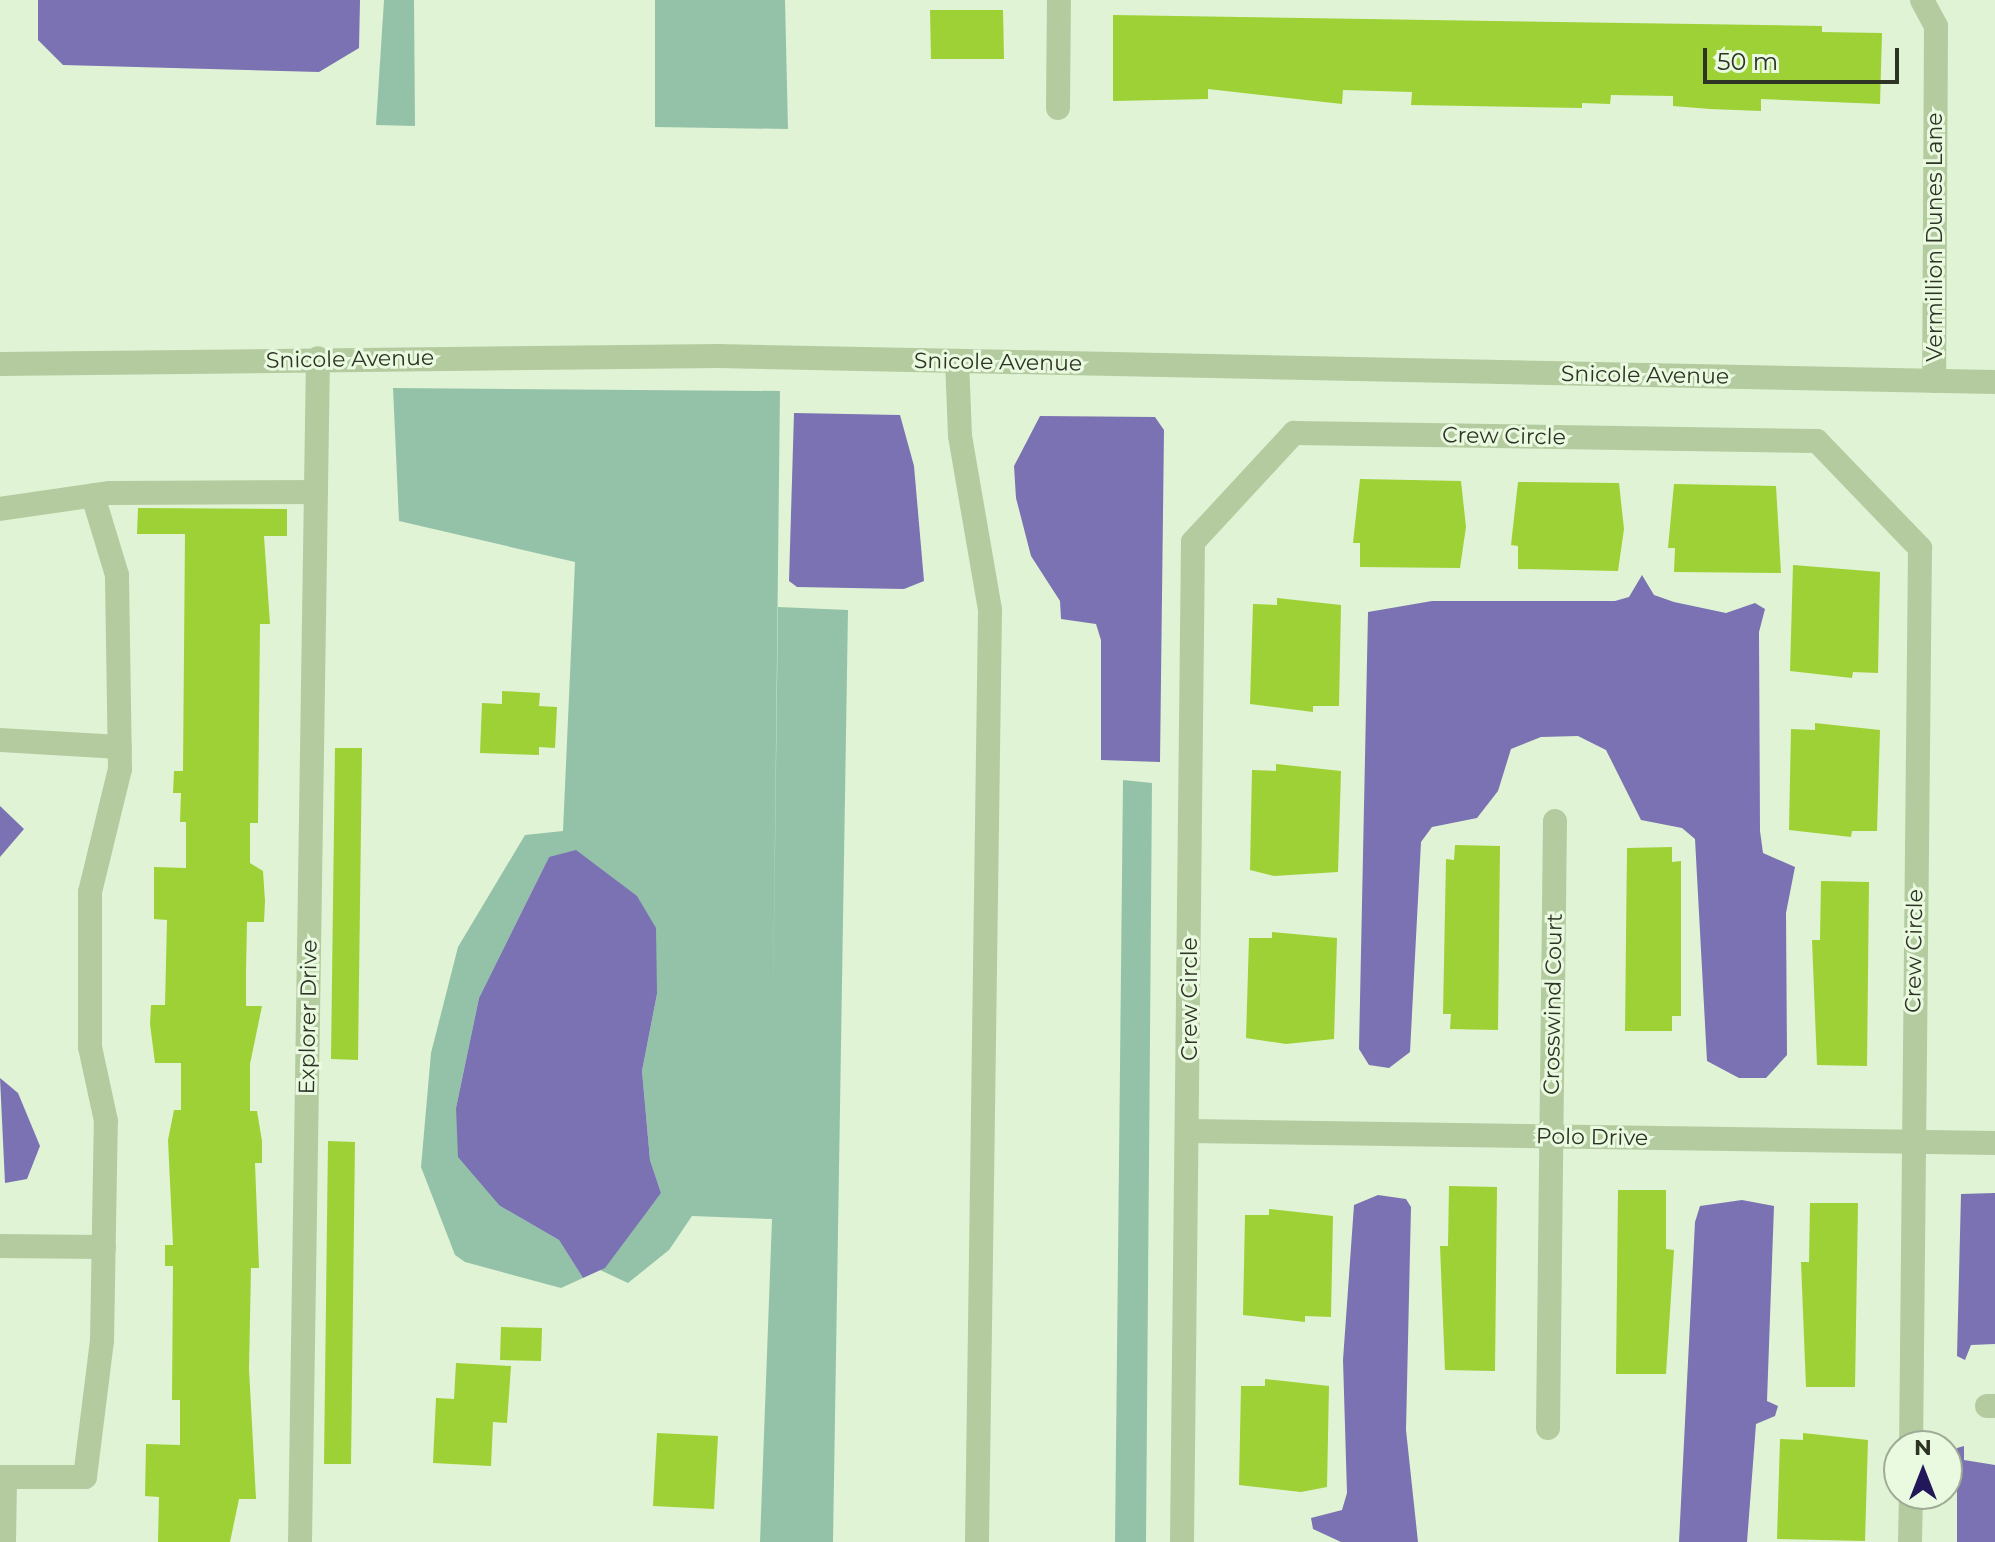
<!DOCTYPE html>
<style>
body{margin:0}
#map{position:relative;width:1995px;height:1542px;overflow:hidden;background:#e0f3d5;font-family:Montserrat,sans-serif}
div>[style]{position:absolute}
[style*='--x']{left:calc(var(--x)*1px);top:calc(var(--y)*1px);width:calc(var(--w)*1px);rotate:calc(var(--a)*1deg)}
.green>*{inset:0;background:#94c2a8}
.water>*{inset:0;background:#7a72b2}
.building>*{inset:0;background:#9dd135}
.minor>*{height:24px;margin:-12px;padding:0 12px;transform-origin:12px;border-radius:12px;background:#b4cba0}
span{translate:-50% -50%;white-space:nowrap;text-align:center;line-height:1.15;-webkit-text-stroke:6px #eafae1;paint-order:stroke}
.street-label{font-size:22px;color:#2e3424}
.north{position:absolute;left:1883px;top:1430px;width:80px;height:80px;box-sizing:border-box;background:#eafae1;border:2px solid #9fab95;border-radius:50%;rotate:0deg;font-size:22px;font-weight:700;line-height:32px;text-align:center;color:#2e3424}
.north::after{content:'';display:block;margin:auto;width:28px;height:36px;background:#211759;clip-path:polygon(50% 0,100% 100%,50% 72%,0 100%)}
.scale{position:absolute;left:1703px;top:48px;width:196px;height:36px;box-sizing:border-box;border:4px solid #2e3424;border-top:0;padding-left:10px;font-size:24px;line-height:28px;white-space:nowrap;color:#2e3424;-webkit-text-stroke:6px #eafae1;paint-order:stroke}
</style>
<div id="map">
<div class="green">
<div style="clip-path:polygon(384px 0,414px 0,415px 126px,376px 125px)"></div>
<div style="clip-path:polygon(655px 0,785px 0,788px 129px,655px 127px)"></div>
<div style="clip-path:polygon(393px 388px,780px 391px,773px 1009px,778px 607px,848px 610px,833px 1542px,760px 1542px,772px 1219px,692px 1216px,669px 1250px,628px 1283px,600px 1270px,661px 1193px,650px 1160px,642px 1071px,657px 994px,549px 857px,479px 998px,456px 1108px,500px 1206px,559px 1240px,583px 1278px,561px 1288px,465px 1262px,455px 1255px,421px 1167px,431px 1053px,458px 947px,525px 835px,563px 831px,575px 562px,399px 521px)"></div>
<div style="clip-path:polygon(1123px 780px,1152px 783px,1146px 1542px,1115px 1542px)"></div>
</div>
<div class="water">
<div style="clip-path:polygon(38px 0,360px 0,359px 48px,319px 72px,63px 65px,38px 40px)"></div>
<div style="clip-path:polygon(794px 413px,900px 415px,914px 466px,924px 581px,904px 589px,797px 587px,789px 581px)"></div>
<div style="clip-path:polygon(1040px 416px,1155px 417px,1164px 430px,1160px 762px,1101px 760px,1101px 640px,1096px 624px,1061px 619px,1060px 601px,1031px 556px,1016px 498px,1014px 466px)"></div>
<div style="clip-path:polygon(1642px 575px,1654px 595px,1674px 602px,1726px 613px,1755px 603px,1765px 609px,1759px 632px,1760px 831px,1763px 853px,1795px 867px,1786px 913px,1787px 1055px,1766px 1078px,1739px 1078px,1707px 1061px,1695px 839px,1682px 828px,1641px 820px,1606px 750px,1578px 736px,1541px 737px,1511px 749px,1498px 791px,1477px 818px,1432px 827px,1421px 842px,1410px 1052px,1389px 1068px,1369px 1065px,1359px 1049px,1368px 612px,1432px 601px,1615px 601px,1629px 597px)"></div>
<div style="clip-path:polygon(0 806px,24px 829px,0 857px)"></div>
<div style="clip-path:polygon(576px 850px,637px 896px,656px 928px,657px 994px,642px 1071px,650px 1160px,661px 1193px,605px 1268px,583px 1278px,559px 1240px,500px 1206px,458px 1157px,456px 1108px,479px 998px,549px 857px)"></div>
<div style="clip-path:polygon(0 1078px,18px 1093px,40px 1146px,27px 1179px,5px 1183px)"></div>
<div style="clip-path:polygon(1995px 1193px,1995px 1344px,1971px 1345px,1965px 1360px,1957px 1356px,1961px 1194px)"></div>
<div style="clip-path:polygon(1378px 1195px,1406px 1199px,1411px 1207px,1406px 1430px,1418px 1542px,1341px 1542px,1313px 1529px,1311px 1518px,1342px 1510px,1347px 1493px,1343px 1360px,1354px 1205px)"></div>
<div style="clip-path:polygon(1742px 1200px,1774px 1206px,1767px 1401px,1778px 1406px,1775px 1416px,1756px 1424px,1747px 1542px,1679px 1542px,1695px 1222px,1700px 1206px)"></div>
<div style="clip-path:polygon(1964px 1446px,1964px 1460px,1995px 1465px,1995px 1542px,1957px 1542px,1957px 1448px)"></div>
</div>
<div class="building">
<div style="clip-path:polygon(930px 10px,1003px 10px,1004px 59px,931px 59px)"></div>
<div style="clip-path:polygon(1113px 15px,1822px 26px,1822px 32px,1882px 33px,1880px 104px,1761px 99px,1761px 111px,1710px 109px,1673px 106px,1673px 96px,1611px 95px,1610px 104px,1582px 103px,1582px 108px,1411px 105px,1412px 92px,1343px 90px,1342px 104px,1208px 89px,1208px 99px,1113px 101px)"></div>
<div style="clip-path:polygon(1360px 479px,1461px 481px,1466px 527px,1460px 568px,1360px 567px,1360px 543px,1353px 543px)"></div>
<div style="clip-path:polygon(1518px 482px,1619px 483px,1624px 529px,1618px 571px,1518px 569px,1518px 546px,1511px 545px)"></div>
<div style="clip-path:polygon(1674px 484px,1776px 486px,1781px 573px,1674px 572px,1675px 548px,1668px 548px)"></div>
<div style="clip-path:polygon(138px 508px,287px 509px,287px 536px,264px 536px,270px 624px,260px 624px,258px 823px,250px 823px,250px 863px,263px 871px,265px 901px,264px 922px,247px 922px,246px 971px,246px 1006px,262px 1006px,250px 1064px,250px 1111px,257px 1111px,262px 1141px,262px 1163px,255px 1163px,259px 1268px,251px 1268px,249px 1369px,256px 1499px,239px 1499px,230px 1542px,158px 1542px,159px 1497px,145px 1496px,146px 1444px,180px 1445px,180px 1400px,172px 1400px,173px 1266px,165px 1266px,165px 1245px,173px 1245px,168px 1140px,174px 1110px,181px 1110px,181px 1063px,155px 1063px,150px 1024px,151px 1005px,165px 1005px,167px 920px,154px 919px,154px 867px,186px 868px,186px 822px,180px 822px,181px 793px,173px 793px,174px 771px,183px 771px,185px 534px,137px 534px)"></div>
<div style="clip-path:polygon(1793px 565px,1880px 572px,1878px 673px,1853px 672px,1852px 678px,1790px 671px)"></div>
<div style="clip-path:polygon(1277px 598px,1341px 605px,1339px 706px,1313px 706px,1313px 712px,1250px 704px,1253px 604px,1277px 605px)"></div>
<div style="clip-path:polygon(502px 691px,540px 693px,539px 706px,557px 707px,555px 748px,539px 747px,539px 755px,480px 753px,482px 703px,502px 704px)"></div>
<div style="clip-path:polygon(1815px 723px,1880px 730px,1877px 831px,1852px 831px,1851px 837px,1789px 830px,1791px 729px,1815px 730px)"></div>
<div style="clip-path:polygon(335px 748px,362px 748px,358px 1060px,331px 1059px)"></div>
<div style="clip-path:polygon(1276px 764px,1341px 771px,1338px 872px,1274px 876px,1250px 870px,1252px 770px,1276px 771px)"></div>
<div style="clip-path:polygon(1455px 845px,1500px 846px,1498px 1030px,1450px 1029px,1451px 1014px,1443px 1014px,1446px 859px,1454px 860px)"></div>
<div style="clip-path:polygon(1672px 847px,1672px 862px,1681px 861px,1681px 1016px,1672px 1016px,1672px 1031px,1625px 1031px,1627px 848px)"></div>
<div style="clip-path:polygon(1821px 881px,1869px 882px,1867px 1066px,1817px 1065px,1812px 940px,1820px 940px)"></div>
<div style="clip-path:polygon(1272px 932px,1337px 938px,1334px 1039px,1286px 1044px,1246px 1038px,1249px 938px,1272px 938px)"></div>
<div style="clip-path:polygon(328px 1141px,355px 1142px,351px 1464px,324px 1464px)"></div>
<div style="clip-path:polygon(1449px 1186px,1497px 1187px,1495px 1371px,1445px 1370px,1440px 1246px,1448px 1246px)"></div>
<div style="clip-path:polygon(1618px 1190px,1666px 1190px,1666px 1249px,1674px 1250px,1666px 1374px,1616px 1374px)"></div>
<div style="clip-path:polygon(1810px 1203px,1858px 1203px,1855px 1387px,1806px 1387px,1801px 1262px,1809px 1262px)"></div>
<div style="clip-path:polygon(1269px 1209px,1333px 1216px,1331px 1317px,1305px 1316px,1305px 1322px,1243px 1315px,1245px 1215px,1269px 1215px)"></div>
<div style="clip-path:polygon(501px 1327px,542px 1328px,541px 1361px,500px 1360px)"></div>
<div style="clip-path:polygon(456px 1363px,511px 1366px,507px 1423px,493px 1422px,491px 1466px,433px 1463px,436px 1398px,454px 1399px)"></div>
<div style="clip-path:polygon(1265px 1379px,1329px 1386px,1327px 1487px,1301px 1492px,1239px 1485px,1241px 1386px,1265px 1386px)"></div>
<div style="clip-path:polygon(657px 1433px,718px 1436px,714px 1509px,653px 1506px)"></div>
<div style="clip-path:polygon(1803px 1433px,1868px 1440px,1865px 1541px,1777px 1539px,1780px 1439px,1803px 1440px)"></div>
</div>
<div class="minor">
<div style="--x:1922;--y:0;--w:30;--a:62"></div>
<div style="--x:1936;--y:26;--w:355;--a:90.3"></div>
<div style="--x:1058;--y:108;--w:108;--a:-89.5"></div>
<div style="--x:957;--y:361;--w:75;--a:87.7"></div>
<div style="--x:960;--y:436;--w:177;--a:80.2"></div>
<div style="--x:990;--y:610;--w:932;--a:90.8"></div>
<div style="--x:0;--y:364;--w:718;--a:-0.64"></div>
<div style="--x:718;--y:356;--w:1277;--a:1.17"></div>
<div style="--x:0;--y:509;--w:111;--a:-8.3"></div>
<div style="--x:110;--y:493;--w:206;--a:-0.3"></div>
<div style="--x:0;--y:740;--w:120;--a:3.3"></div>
<div style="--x:1189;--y:1131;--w:806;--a:0.85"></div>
<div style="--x:0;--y:1246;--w:104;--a:0.6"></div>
<div style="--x:1987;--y:1406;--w:8;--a:0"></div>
<div style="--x:1548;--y:1428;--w:607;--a:-89.34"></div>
<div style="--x:0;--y:1477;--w:85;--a:0"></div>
<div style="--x:85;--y:1477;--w:137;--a:-82.9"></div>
<div style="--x:102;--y:1341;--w:220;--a:-89"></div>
<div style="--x:106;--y:1121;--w:76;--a:-102.2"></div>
<div style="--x:90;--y:1047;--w:155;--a:-90"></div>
<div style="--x:90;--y:892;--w:127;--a:-76.3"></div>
<div style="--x:120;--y:769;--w:194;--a:-90.9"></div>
<div style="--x:117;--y:575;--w:83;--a:-106.9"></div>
<div style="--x:4;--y:1542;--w:65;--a:-89.1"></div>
<div style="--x:300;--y:1542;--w:1184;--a:-89.13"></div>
<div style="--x:1182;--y:1542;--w:1000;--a:-89.37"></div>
<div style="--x:1193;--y:542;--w:149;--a:-47.2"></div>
<div style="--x:1294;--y:433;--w:523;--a:0.88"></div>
<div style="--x:1817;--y:441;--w:149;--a:46.1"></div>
<div style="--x:1920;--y:548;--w:898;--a:90.57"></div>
<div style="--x:1910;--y:1542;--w:48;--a:-88.8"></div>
</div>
<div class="street-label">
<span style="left:1935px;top:237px;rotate:-90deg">Vermillion Dunes Lane</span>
<span style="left:350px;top:359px;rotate:-1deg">Snicole Avenue</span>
<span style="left:998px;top:362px;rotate:1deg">Snicole Avenue</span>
<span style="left:1645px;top:375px;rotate:1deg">Snicole Avenue</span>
<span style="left:1504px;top:436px;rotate:1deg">Crew Circle</span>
<span style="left:1914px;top:951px;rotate:-89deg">Crew Circle</span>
<span style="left:1190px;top:999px;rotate:-90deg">Crew Circle</span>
<span style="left:1553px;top:1004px;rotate:-89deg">Crosswind Court</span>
<span style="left:308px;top:1017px;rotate:-89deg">Explorer Drive</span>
<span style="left:1592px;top:1137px;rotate:1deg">Polo Drive</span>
</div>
<div class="north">N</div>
<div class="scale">50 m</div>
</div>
